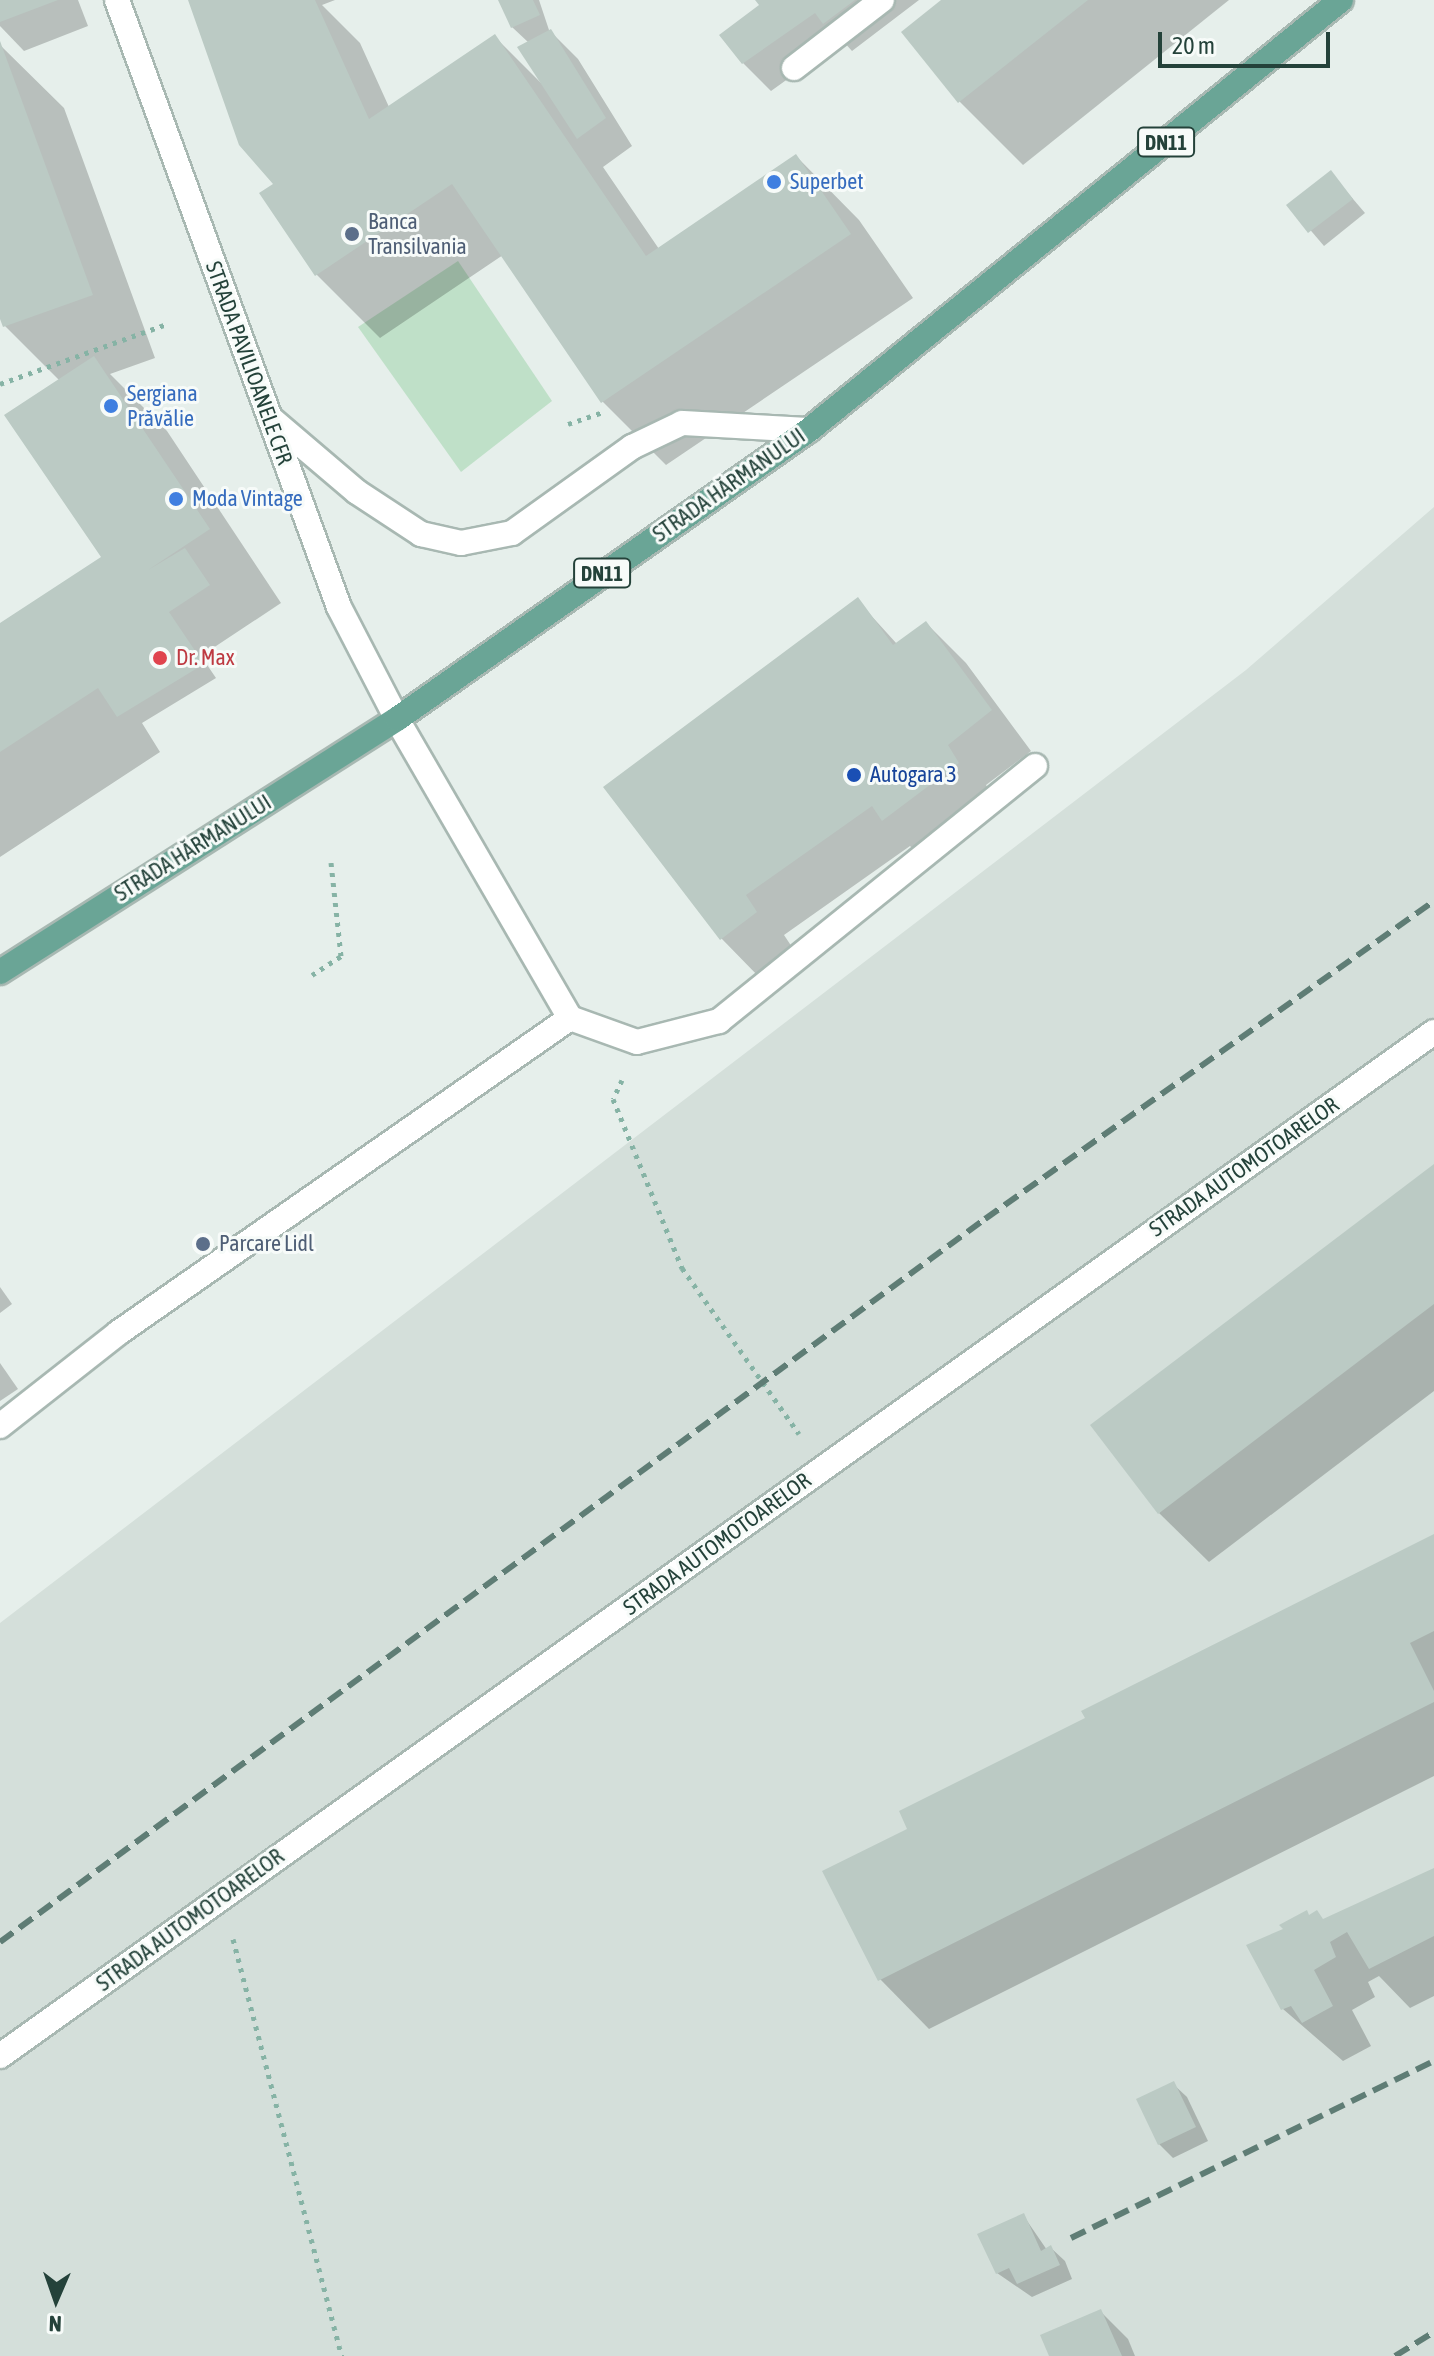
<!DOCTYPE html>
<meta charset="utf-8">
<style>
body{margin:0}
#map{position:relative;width:1434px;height:2356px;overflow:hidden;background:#e6efeb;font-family:"Asap Condensed",sans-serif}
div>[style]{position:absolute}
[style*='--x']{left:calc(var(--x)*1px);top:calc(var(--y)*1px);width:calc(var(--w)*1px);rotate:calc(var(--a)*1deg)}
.built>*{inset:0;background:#d4dfda}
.green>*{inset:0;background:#bfe0c8}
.shadow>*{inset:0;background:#0003}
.building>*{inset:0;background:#bbcac4}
.path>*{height:5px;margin-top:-2.5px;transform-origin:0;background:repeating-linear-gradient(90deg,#86b3a5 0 4px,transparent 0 10px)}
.roads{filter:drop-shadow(2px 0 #a8b8b2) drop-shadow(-2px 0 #a8b8b2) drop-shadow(0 2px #a8b8b2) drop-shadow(0 -2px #a8b8b2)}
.minor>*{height:24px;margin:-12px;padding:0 12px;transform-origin:12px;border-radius:12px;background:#fff}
.major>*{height:24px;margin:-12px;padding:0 12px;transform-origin:12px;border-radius:12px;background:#6aa596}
.rail>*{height:6px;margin-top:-3px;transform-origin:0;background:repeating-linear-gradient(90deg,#5f7d75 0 16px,transparent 0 24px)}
.dots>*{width:22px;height:22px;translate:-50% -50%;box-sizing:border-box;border:4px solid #f7fbf9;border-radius:50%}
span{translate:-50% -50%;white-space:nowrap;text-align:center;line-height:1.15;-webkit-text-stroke:6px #f7fbf9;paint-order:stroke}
.shield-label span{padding:2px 6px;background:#f7fbf9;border:2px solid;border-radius:6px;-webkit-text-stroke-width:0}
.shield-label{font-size:20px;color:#24423a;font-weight:700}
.shop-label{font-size:22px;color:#366cbe}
.left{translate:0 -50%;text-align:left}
.service-label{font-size:22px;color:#4e5e75}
.street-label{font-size:22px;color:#24423a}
.health-label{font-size:22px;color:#be3a42}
.transit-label{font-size:22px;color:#164399}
.north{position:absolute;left:16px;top:2260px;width:80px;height:80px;-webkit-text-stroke:6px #f7fbf9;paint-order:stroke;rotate:182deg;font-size:22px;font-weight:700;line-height:32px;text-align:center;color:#24423a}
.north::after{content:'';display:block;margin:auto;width:28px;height:36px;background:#24423a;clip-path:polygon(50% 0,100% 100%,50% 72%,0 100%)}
.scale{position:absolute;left:1158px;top:32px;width:172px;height:36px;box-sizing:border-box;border:4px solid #24423a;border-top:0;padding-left:10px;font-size:24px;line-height:28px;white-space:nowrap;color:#24423a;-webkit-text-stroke:6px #f7fbf9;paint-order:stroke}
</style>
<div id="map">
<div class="built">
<div style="clip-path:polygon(1434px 507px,1434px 2356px,0 2356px,0 1623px,1246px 670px)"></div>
</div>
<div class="green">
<div style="clip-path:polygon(458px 261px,552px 401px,461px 472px,358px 327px)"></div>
</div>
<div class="shadow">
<div style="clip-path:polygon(0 0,78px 0,88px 26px,24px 51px,0 26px)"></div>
<div style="clip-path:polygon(190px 0,335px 0,322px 5px,360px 43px,389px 107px,494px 36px,541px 83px,529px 43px,512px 27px,501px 0,539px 0,549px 30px,578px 59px,632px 146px,603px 167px,659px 249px,796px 156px,859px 220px,913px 298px,666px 465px,603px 402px,503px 255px,380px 338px,317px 275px)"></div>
<div style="clip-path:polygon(757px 0,919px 0,852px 51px,842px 40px,771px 91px,743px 63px,762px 5px)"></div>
<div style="clip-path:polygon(944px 0,1229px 0,1023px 165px,960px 102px,904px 32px)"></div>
<div style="clip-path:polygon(0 45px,64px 108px,155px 358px,110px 374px,167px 431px,281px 603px,201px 656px,216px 678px,142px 723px,160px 752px,0 857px,0 626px,103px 559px,60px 381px,5px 326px,0 313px)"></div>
<div style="clip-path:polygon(1330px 172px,1365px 213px,1324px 246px,1289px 205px)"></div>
<div style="clip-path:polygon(857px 600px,897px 644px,926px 623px,966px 663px,1031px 751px,986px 785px,997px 804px,923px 859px,910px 846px,784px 935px,796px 953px,761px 979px,722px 939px,606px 787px)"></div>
<div style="clip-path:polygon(1434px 1167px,1434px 1391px,1209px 1562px,1159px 1513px)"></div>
<div style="clip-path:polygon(0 1287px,12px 1304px,0 1313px)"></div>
<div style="clip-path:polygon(0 1363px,18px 1389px,0 1401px)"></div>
<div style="clip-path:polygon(1434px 1536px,1434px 1776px,929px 2029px,880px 1979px,910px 1829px,1087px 1719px)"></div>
<div style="clip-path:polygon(1434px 1870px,1434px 1996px,1410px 2008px,1379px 1976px,1368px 1982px,1375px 1997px,1352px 2010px,1371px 2046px,1343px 2061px,1283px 2009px,1310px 1917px,1325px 1921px)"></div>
<div style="clip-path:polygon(1173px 2084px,1187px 2097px,1208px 2141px,1173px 2158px,1159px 2144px)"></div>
<div style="clip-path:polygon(1023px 2215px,1047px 2250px,1051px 2248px,1065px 2261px,1072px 2279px,1032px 2297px,997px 2273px)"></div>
<div style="clip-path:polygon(1100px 2311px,1128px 2339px,1135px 2356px,1052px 2356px)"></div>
</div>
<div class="building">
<div style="clip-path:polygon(0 0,58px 0,0 22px)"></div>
<div style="clip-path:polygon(188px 0,315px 0,369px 119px,495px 34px,646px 256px,796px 154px,851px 234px,601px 403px,452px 184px,315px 276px,259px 193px,273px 184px,239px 145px)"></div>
<div style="clip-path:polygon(498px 0,533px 0,540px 15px,511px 28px)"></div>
<div style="clip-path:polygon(755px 0,855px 0,823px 24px,815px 13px,742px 64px,719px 35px,759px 5px)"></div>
<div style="clip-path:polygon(941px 0,1088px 0,958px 103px,901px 32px)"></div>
<div style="clip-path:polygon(551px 29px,606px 118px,577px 139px,517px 47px)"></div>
<div style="clip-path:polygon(0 41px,93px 295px,3px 327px,0 319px)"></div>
<div style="clip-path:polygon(1331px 170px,1353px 199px,1308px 233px,1286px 205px)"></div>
<div style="clip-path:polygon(94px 356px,210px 529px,148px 570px,185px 548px,210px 585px,169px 612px,204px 664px,117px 717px,98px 688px,0 752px,0 623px,101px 557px,4px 415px)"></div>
<div style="clip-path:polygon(858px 597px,893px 645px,926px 621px,992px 710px,948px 745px,959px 763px,882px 821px,872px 806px,746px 895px,757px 912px,720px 940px,603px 787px)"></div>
<div style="clip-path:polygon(1434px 1164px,1434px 1304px,1158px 1514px,1090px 1425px)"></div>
<div style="clip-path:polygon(1434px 1534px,1434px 1631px,1410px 1643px,1434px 1691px,1434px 1702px,878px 1981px,822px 1871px,907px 1829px,899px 1811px,1085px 1718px,1081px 1711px)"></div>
<div style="clip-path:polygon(1434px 1868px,1434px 1936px,1369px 1969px,1347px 1932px,1330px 1942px,1336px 1957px,1314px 1970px,1333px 2006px,1302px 2023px,1291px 2006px,1281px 2010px,1246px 1945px,1283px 1929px,1279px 1925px,1307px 1910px,1309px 1915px,1317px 1910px,1323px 1919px)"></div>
<div style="clip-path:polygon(1174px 2081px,1196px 2127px,1158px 2145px,1136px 2099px)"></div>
<div style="clip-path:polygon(1024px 2213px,1041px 2251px,1051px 2245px,1060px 2265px,1017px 2284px,1009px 2268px,996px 2274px,977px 2234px)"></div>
<div style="clip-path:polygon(1101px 2309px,1122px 2356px,1049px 2356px,1040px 2335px)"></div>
</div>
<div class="path">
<div style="--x:0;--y:384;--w:177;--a:-19.8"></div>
<div style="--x:568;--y:424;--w:39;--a:-19"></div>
<div style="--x:312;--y:975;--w:35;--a:-33"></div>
<div style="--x:341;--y:956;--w:94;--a:-96.1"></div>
<div style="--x:622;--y:1080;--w:21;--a:115"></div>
<div style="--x:613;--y:1099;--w:183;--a:67.8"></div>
<div style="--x:682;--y:1268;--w:203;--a:54.8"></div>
<div style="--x:233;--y:1939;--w:431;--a:75.4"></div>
</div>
<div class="roads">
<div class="minor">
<div style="--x:794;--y:68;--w:111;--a:-37.7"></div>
<div style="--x:270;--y:418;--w:114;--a:40.4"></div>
<div style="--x:357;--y:492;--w:77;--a:33.3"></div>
<div style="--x:421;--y:534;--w:41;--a:12.7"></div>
<div style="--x:461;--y:543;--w:52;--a:-11.1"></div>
<div style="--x:512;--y:533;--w:148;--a:-35.6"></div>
<div style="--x:632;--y:447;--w:55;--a:-25.6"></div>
<div style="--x:682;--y:423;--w:127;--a:3.2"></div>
<div style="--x:570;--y:1018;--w:71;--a:19.7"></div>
<div style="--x:637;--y:1042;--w:85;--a:-14.4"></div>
<div style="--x:719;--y:1021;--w:406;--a:-38.9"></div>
<div style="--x:0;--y:1426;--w:150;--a:-38.2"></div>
<div style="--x:118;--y:1333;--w:551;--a:-34.87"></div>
<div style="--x:570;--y:1018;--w:345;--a:-120.1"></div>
<div style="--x:397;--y:719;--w:126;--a:-117.4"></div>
<div style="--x:339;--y:607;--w:646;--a:-110.09"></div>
<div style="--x:0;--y:2056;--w:1762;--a:-35.53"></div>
</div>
<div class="major">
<div style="--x:0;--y:972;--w:471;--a:-32.5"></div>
<div style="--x:397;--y:719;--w:503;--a:-35.05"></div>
<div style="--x:809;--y:430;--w:684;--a:-38.95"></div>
</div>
</div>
<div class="rail">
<div style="--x:0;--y:1942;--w:1222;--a:-36.28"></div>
<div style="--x:985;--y:1219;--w:550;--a:-35.31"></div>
<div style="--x:1071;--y:2238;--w:404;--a:-26"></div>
<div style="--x:1395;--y:2356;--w:46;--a:-31.6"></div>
</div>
<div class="dots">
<div style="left:774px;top:182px;background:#3f7fe0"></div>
<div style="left:352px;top:234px;background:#5c6f8a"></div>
<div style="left:111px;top:406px;background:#3f7fe0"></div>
<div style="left:176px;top:499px;background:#3f7fe0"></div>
<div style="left:160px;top:658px;background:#e0444e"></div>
<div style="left:854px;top:775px;background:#1a4fb4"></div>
<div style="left:203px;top:1244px;background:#5c6f8a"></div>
</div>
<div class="shield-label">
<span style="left:1166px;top:142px">DN11</span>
<span style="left:602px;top:573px">DN11</span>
</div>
<div class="shop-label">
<span class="left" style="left:790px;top:182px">Superbet</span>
<span class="left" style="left:127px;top:406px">Sergiana<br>Prăvălie</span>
<span class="left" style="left:192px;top:499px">Moda Vintage</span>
</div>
<div class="service-label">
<span class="left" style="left:368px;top:234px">Banca<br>Transilvania</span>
<span class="left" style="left:219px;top:1244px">Parcare Lidl</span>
</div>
<div class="street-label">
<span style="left:249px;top:363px;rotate:70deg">STRADA PAVILIOANELE CFR</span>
<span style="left:729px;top:485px;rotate:-35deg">STRADA HĂRMANULUI</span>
<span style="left:193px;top:848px;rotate:-32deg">STRADA HĂRMANULUI</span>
<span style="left:1244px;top:1167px;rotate:-35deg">STRADA AUTOMOTOARELOR</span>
<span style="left:717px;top:1544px;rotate:-36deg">STRADA AUTOMOTOARELOR</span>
<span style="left:190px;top:1920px;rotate:-36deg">STRADA AUTOMOTOARELOR</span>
</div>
<div class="health-label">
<span class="left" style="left:176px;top:658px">Dr. Max</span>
</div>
<div class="transit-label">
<span class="left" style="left:870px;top:775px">Autogara 3</span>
</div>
<div class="north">N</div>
<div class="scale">20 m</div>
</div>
